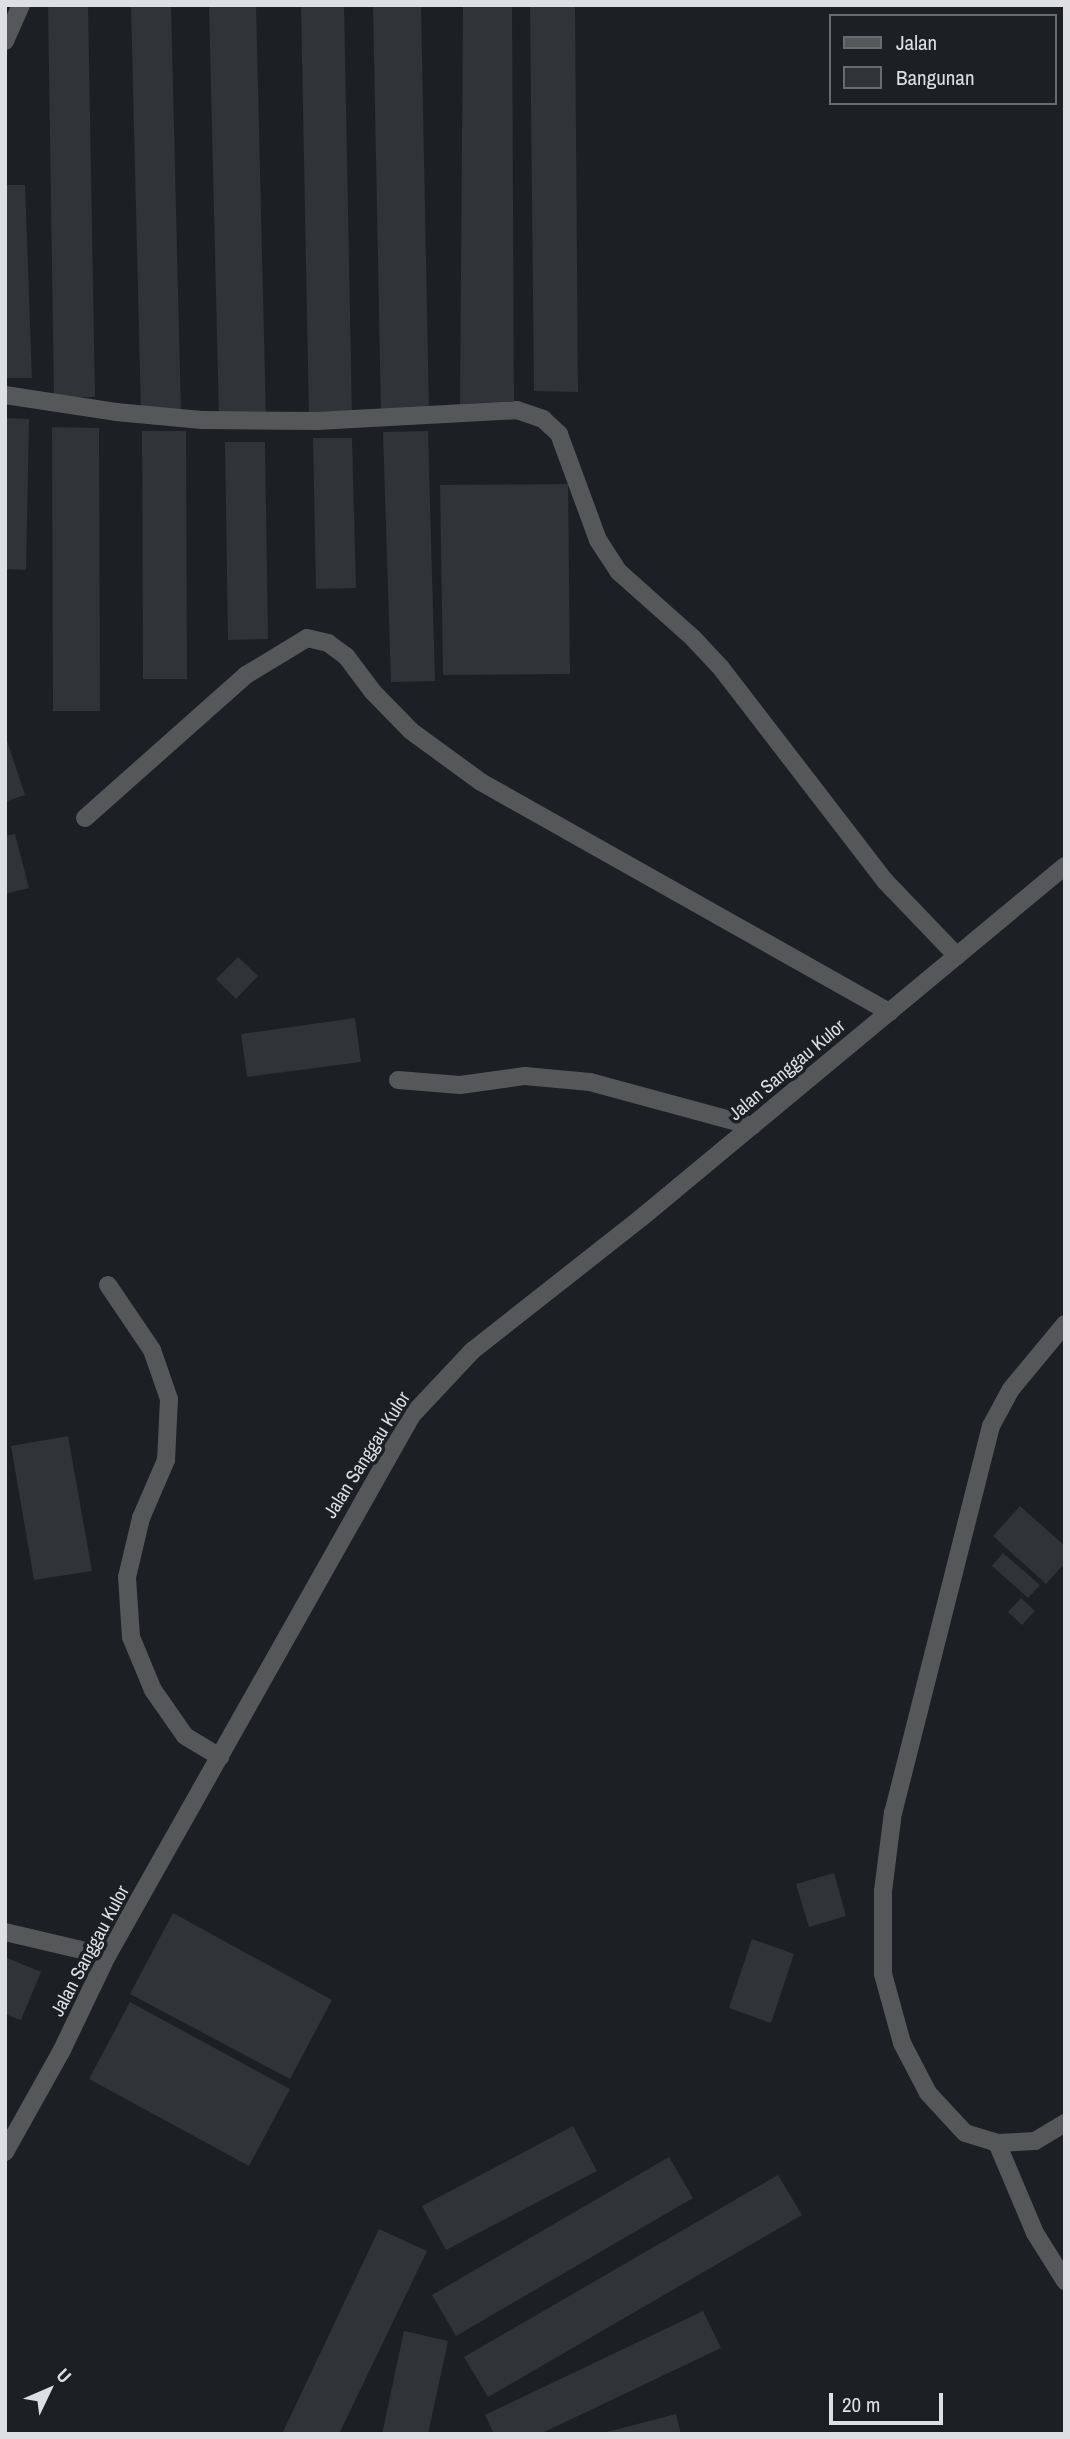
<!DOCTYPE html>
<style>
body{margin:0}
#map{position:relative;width:1070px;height:2439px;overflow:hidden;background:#1c1f23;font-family:"Archivo Narrow",sans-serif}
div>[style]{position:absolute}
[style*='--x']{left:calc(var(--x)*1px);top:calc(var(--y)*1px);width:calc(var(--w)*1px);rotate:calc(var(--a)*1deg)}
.building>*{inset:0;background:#303338}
.service>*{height:18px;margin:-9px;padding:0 9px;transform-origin:9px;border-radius:9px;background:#555759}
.minor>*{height:18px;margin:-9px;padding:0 9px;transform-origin:9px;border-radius:9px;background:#555759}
span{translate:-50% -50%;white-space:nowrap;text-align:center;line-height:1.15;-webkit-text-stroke:7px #1c1f23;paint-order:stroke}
.street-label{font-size:19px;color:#dddfe2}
.frame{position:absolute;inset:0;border:7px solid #dddfe2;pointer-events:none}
.legend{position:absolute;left:829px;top:14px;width:228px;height:91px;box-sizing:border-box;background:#1c1f23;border:2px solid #696c6f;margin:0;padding:9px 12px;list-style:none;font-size:21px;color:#dddfe2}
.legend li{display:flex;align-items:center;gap:14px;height:35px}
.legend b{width:35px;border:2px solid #696c6f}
.north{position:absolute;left:14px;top:2355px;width:70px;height:70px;-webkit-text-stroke:5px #1c1f23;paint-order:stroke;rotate:46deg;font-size:19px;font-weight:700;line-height:28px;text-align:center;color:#dddfe2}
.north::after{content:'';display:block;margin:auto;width:24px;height:32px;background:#dddfe2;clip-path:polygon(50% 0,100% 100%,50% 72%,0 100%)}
.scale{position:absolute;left:829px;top:2393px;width:114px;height:32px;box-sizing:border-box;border:4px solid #dddfe2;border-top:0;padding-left:9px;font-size:21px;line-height:24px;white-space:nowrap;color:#dddfe2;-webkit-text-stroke:5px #1c1f23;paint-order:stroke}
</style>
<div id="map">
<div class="building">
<div style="clip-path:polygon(48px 5px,88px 5px,95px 397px,54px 397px)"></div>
<div style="clip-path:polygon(131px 5px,171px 5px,181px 413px,141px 414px)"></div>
<div style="clip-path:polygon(209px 5px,256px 5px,266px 418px,219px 419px)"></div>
<div style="clip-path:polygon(301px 5px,344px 5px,352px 417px,309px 418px)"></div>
<div style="clip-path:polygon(373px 5px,421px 5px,429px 413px,381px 414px)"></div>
<div style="clip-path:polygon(463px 5px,512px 5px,514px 401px,460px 404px)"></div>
<div style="clip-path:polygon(530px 5px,575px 5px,578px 392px,534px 391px)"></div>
<div style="clip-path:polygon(5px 185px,25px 185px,32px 378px,5px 378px)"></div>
<div style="clip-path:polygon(5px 418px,29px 419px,26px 570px,5px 569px)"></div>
<div style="clip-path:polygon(52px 427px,99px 428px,100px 711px,53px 711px)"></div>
<div style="clip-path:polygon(142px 431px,186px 431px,187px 679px,143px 679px)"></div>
<div style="clip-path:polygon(428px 431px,435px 681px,391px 682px,383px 432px)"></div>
<div style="clip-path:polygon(313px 438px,352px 438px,356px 588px,316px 589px)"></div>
<div style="clip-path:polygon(225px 442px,265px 442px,268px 639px,228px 640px)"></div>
<div style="clip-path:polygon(568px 484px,570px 674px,443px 675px,440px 485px)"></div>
<div style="clip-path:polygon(6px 738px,25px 795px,5px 802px,5px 739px)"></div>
<div style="clip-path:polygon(15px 834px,29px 888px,5px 894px,5px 836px)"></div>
<div style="clip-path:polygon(238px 957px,258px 976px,236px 999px,216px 979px)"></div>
<div style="clip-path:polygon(355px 1018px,361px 1062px,247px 1077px,241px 1034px)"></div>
<div style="clip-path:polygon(68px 1436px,92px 1571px,34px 1580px,11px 1446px)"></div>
<div style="clip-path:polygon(1020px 1506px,1065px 1546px,1065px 1563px,1046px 1584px,993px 1536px)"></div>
<div style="clip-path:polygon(1003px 1553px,1040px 1585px,1028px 1598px,992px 1566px)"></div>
<div style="clip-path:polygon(1021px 1598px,1035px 1611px,1022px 1625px,1008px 1612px)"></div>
<div style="clip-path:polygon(834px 1873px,846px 1916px,809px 1927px,796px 1884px)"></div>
<div style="clip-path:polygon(173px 1913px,332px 2000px,290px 2079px,130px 1994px)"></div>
<div style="clip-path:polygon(752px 1939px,794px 1954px,771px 2023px,729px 2008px)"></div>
<div style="clip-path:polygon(5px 1957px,41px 1972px,21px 2020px,5px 2014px)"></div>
<div style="clip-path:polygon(130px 2002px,290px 2089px,249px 2166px,89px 2079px)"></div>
<div style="clip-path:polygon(573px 2126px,597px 2171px,446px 2250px,422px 2206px)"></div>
<div style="clip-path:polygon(669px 2157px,693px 2198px,456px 2336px,432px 2295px)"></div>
<div style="clip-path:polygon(778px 2175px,802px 2215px,488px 2397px,464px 2357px)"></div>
<div style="clip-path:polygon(379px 2229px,427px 2251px,339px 2434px,282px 2434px)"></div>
<div style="clip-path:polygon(703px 2311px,721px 2348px,540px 2434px,494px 2434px,485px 2415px)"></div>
<div style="clip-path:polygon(404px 2331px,448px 2341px,428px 2434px,382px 2434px)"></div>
<div style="clip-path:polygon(676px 2414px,681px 2434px,603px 2434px,603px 2433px)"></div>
</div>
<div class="service">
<div style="--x:5;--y:41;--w:39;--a:-66"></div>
<div style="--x:5;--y:395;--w:112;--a:8.7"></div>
<div style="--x:116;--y:412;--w:86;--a:5.3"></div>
<div style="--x:202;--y:420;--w:115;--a:0.5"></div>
<div style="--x:317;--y:421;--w:200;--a:-3.1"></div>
<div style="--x:517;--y:410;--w:28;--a:19"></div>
<div style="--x:543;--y:419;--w:22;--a:43"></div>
<div style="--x:559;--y:434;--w:113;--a:69.8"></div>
<div style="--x:598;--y:540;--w:38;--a:57"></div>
<div style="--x:619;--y:572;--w:99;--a:41.7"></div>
<div style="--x:693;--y:638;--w:41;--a:47"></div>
<div style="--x:721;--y:668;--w:269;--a:52.4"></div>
<div style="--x:885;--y:881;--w:104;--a:46.2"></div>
<div style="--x:398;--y:1080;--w:62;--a:4.6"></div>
<div style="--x:460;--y:1085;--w:66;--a:-7.9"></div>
<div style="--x:525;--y:1076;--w:65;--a:5.3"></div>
<div style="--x:590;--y:1082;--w:168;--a:15.2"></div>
<div style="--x:108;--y:1285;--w:78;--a:55.9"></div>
<div style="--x:152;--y:1350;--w:52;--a:70.9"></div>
<div style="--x:169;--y:1399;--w:61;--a:92.8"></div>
<div style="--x:166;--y:1460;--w:63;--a:113.3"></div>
<div style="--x:141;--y:1518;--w:61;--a:103.3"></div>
<div style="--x:127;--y:1577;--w:60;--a:86.2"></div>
<div style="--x:131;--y:1637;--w:57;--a:67.5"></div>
<div style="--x:153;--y:1690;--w:56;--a:55.2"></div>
<div style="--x:185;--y:1736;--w:41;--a:31"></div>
<div style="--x:997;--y:2143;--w:98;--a:67.1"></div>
<div style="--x:1035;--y:2233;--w:57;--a:58"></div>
</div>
<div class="minor">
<div style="--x:85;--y:818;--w:215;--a:-41.6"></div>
<div style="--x:246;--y:675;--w:71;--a:-31.2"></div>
<div style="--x:307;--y:638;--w:22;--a:13"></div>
<div style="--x:328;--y:643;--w:22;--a:36"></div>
<div style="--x:346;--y:656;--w:45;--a:53.1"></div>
<div style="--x:373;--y:692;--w:54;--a:45.7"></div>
<div style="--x:411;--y:731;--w:87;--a:36.1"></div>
<div style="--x:481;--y:782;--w:469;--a:29.4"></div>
<div style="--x:1065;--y:1324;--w:85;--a:129.7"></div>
<div style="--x:1011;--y:1389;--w:42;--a:118.4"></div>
<div style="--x:991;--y:1426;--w:398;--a:104.2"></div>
<div style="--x:893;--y:1812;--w:80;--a:97.2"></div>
<div style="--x:883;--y:1891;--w:83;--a:90"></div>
<div style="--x:883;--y:1974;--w:72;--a:74.6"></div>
<div style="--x:902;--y:2043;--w:56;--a:62.5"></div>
<div style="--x:928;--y:2093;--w:54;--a:47.2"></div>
<div style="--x:965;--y:2133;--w:34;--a:17"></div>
<div style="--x:997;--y:2143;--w:38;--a:-3"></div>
<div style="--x:1035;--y:2141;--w:35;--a:-31"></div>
<div style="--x:5;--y:1932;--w:105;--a:13.2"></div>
<div style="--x:5;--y:2152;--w:115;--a:-60.8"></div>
<div style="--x:61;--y:2052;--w:106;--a:-64.4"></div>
<div style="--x:107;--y:1956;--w:621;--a:-60.59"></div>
<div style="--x:412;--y:1415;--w:88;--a:-46.8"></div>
<div style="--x:472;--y:1351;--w:215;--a:-38.2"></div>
<div style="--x:641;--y:1218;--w:551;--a:-39.7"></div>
</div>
<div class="street-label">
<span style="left:787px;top:1070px;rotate:-40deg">Jalan Sanggau Kulor</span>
<span style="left:367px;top:1455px;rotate:-58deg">Jalan Sanggau Kulor</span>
<span style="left:90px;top:1951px;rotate:-62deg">Jalan Sanggau Kulor</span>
</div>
<div class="frame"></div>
<ul class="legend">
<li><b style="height:9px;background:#555759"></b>Jalan</li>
<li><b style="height:19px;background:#303338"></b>Bangunan</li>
</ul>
<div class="north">U</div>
<div class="scale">20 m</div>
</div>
